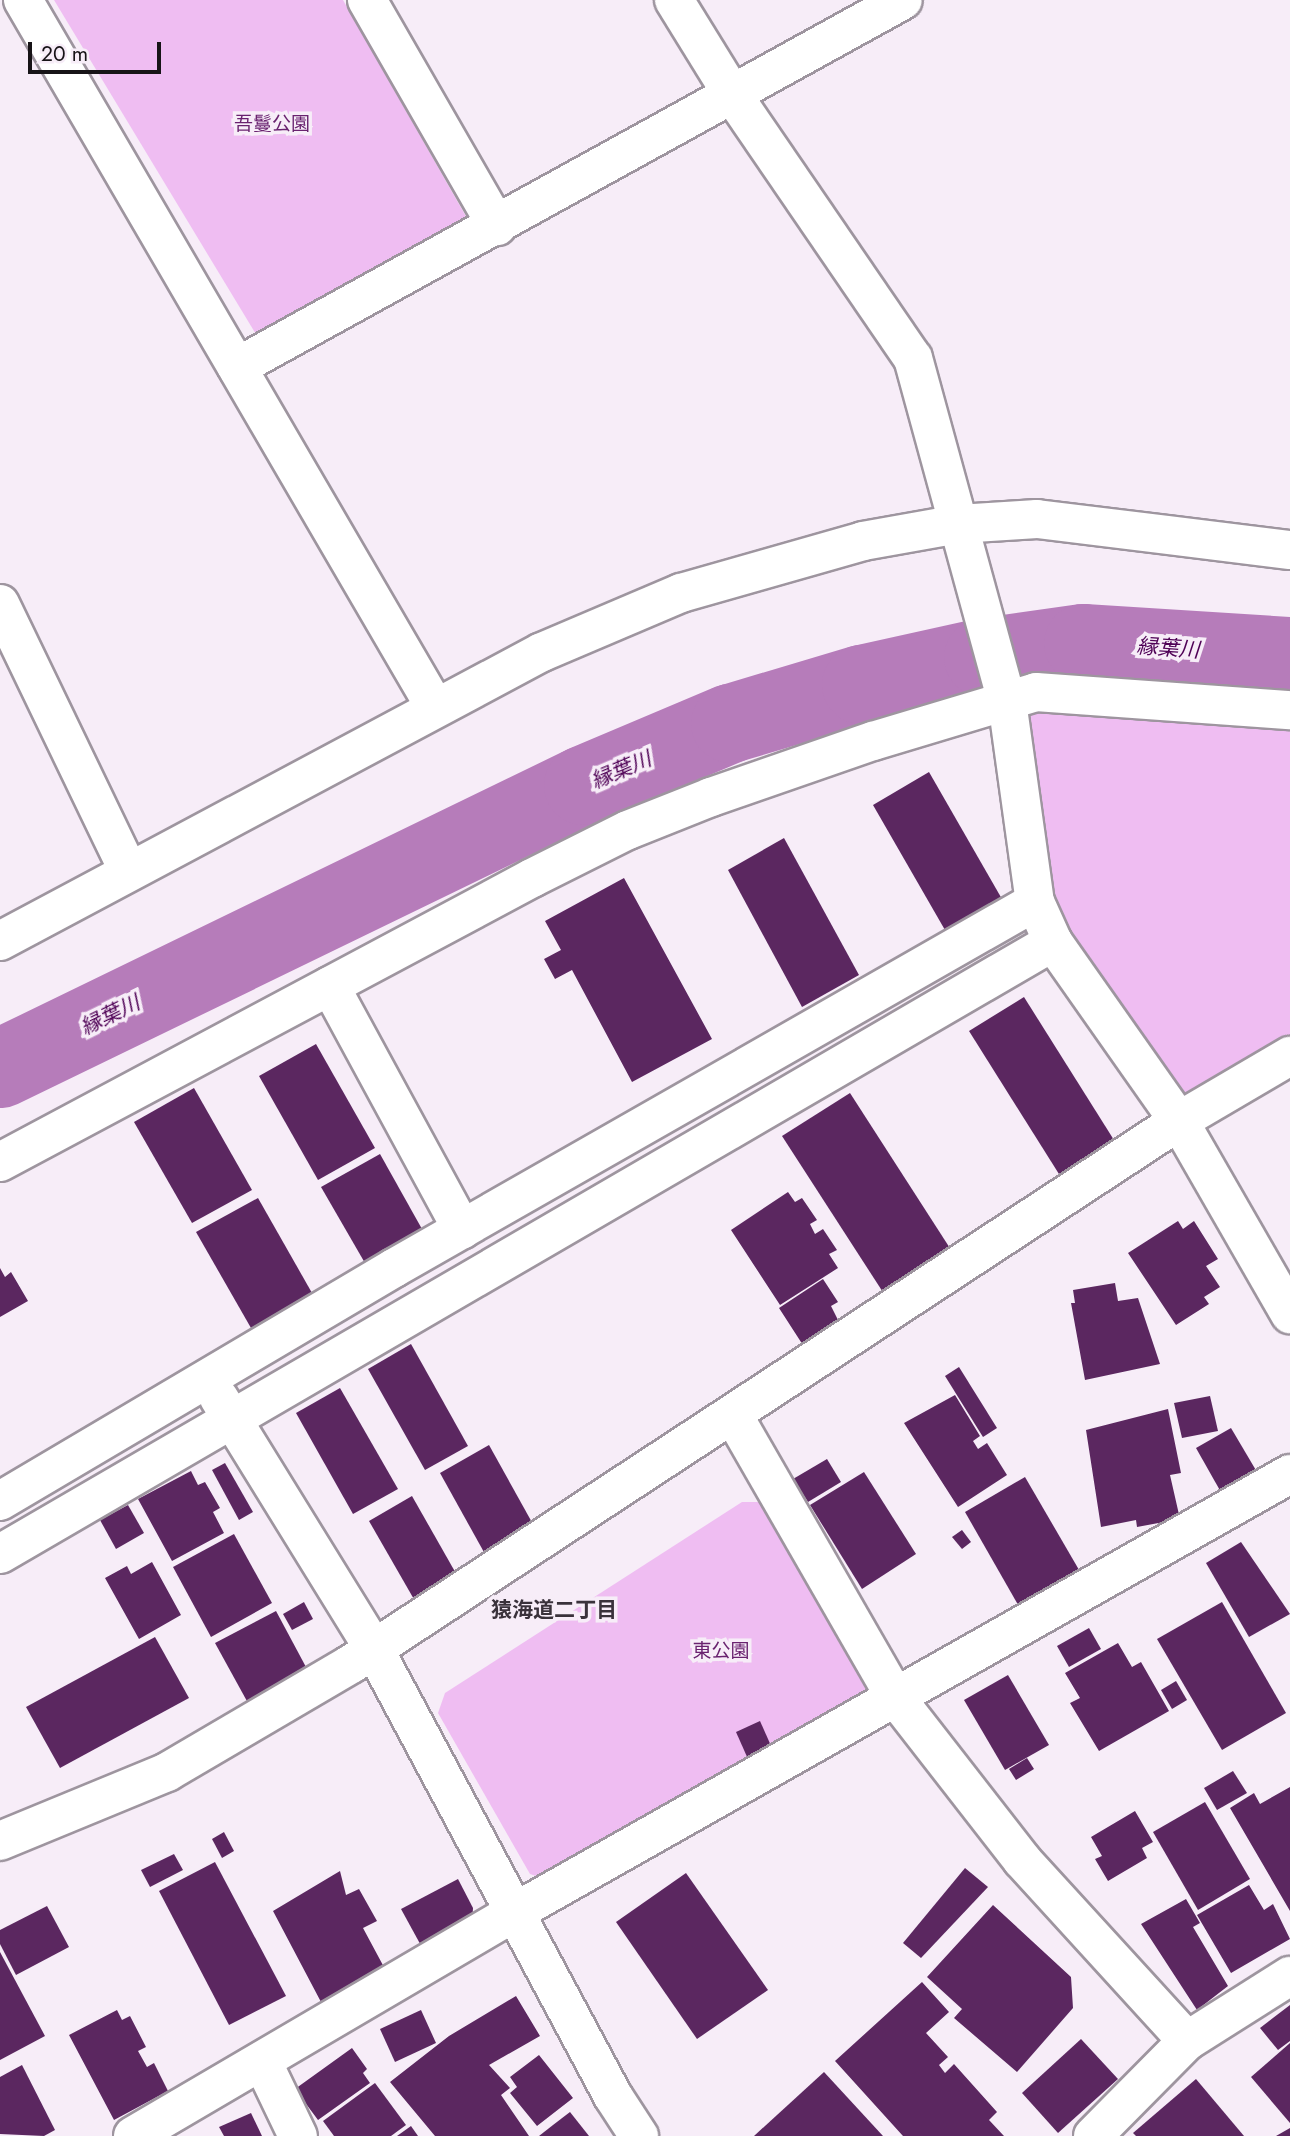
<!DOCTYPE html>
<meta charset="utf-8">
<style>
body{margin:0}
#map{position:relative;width:1290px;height:2136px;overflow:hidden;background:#f7edf8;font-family:Jost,"Noto Sans JP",sans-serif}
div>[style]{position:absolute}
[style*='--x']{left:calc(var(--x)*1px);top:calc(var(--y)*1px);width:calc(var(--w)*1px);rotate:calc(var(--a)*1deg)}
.green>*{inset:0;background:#efbdf2}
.river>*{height:79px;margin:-39.5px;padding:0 39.5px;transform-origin:39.5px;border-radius:39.5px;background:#b67cba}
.building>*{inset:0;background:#5b2760}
.roads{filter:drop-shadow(2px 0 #9e959f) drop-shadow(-2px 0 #9e959f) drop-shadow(0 2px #9e959f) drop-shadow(0 -2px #9e959f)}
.street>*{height:38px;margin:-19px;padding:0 19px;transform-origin:19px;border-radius:19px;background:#fff}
.secondary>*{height:38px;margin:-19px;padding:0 19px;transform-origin:19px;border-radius:19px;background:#fff}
span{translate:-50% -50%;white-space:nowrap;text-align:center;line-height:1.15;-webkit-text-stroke:7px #f7edf8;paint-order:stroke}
.park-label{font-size:19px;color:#69226f}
.water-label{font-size:21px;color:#4f0256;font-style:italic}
.neighbourhood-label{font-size:21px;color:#3a323b;font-weight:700}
.scale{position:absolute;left:28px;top:42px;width:133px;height:32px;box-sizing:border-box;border:4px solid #171417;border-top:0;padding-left:9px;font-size:21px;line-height:24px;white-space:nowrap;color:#171417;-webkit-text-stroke:5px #f7edf8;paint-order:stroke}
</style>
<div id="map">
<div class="green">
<div style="clip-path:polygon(54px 0,343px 0,468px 220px,257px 336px)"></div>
<div style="clip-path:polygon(1029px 710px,1290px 728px,1290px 1051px,1190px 1118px,1056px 909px)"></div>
<div style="clip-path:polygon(742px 1502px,762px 1502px,878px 1682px,868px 1700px,548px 1880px,530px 1874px,438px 1713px,445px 1693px)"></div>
</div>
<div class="river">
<div style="--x:0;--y:1068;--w:648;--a:-25.89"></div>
<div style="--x:583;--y:785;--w:160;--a:-22.9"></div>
<div style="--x:730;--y:723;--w:137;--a:-16.6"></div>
<div style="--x:861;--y:684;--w:125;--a:-12.5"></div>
<div style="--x:983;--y:657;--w:101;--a:-8"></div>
<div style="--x:1083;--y:643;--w:207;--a:3.6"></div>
</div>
<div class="building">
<div style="clip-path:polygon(929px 772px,1006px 906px,949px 937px,873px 805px)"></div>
<div style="clip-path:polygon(784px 838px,859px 975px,802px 1007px,728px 870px)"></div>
<div style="clip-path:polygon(624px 878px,712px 1039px,632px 1082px,572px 970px,555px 979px,544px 959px,561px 950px,545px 921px)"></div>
<div style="clip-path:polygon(1024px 997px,1119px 1148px,1064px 1182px,969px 1031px)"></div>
<div style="clip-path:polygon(316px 1044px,375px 1148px,318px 1180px,259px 1076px)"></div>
<div style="clip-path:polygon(194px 1088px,252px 1190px,192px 1223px,134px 1122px)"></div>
<div style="clip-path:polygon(850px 1093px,955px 1256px,888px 1300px,782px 1136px)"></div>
<div style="clip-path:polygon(380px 1154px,427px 1238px,369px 1270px,321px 1187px)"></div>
<div style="clip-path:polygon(788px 1192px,795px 1202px,802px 1198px,817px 1220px,810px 1224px,815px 1234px,823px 1229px,837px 1250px,829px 1254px,838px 1268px,780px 1305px,731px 1230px)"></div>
<div style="clip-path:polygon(258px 1198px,316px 1300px,255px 1335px,196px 1232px)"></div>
<div style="clip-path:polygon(1178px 1221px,1183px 1229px,1194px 1221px,1218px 1259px,1206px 1266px,1220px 1287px,1204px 1297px,1209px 1304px,1176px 1325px,1128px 1253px)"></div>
<div style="clip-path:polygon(0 1268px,5px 1277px,11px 1272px,28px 1301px,0 1317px)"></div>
<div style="clip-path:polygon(823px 1279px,838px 1302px,831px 1306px,845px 1334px,810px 1356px,779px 1308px)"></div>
<div style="clip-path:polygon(1115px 1283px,1118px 1301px,1138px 1298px,1160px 1364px,1085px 1380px,1071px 1303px,1075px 1303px,1073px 1290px)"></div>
<div style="clip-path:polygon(411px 1344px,468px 1446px,425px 1470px,368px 1369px)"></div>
<div style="clip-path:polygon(959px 1367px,997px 1428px,983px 1437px,945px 1376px)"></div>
<div style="clip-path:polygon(340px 1388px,398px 1489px,353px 1514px,296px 1413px)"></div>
<div style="clip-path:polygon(955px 1395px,980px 1436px,973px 1441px,978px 1449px,987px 1443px,1007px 1475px,958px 1507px,904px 1423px)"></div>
<div style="clip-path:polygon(1210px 1396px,1218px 1431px,1182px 1438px,1174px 1403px)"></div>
<div style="clip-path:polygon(1168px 1409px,1181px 1473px,1170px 1475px,1180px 1519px,1137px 1527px,1136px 1520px,1101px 1527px,1086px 1430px)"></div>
<div style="clip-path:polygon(1231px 1428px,1257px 1472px,1222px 1494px,1196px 1448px)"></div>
<div style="clip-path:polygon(489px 1445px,539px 1535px,490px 1563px,440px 1473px)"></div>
<div style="clip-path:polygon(827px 1459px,841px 1482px,808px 1502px,793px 1479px)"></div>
<div style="clip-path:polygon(225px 1463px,253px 1512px,239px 1520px,212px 1470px)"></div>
<div style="clip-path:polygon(191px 1471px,198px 1485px,205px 1482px,220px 1508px,213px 1512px,224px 1533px,172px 1561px,138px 1499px)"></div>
<div style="clip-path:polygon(864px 1472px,916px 1554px,862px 1589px,810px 1505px)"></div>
<div style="clip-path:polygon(1025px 1477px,1082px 1575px,1021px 1610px,965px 1512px)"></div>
<div style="clip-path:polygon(412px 1496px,462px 1584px,419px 1608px,369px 1521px)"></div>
<div style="clip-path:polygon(128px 1505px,144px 1533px,116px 1549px,100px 1520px)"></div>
<div style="clip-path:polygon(962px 1530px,971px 1542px,962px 1549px,952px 1537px)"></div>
<div style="clip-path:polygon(234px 1534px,272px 1603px,211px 1637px,173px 1567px)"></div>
<div style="clip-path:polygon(1241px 1542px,1290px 1614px,1249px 1637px,1206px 1563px)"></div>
<div style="clip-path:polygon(152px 1562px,181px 1615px,139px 1639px,105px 1578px,127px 1566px,131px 1574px)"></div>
<div style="clip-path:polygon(304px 1602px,313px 1619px,292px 1630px,283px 1614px)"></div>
<div style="clip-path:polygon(1222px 1602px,1286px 1713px,1222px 1750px,1157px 1639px)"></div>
<div style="clip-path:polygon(276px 1611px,314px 1682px,248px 1703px,215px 1643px)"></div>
<div style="clip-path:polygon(1089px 1628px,1101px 1649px,1069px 1667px,1057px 1646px)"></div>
<div style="clip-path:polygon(155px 1637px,189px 1698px,60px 1768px,26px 1707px)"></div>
<div style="clip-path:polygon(1118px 1643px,1132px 1667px,1141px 1662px,1169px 1711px,1099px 1751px,1070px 1703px,1080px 1698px,1065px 1673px)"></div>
<div style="clip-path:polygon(1008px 1675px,1049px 1745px,1005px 1770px,964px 1700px)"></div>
<div style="clip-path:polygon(1176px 1681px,1187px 1700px,1172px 1709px,1161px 1690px)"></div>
<div style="clip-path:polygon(760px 1721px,772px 1748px,748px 1759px,736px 1732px)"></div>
<div style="clip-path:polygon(1027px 1758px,1034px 1769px,1016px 1780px,1009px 1769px)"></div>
<div style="clip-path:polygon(1233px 1771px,1247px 1793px,1217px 1810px,1204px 1788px)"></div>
<div style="clip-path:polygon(1290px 1787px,1290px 1911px,1230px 1808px,1254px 1793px,1260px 1804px)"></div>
<div style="clip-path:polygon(1205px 1802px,1250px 1879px,1198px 1910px,1153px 1832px)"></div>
<div style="clip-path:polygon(1135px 1811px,1153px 1842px,1142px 1848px,1147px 1858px,1108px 1881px,1095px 1859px,1102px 1856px,1091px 1837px)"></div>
<div style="clip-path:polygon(224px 1832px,234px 1851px,222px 1858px,212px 1839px)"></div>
<div style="clip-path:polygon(174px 1854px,183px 1870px,150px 1887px,141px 1870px)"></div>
<div style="clip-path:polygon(215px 1862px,286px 1996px,229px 2025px,159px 1891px)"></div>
<div style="clip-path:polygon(965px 1868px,988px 1887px,921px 1958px,903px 1943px)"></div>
<div style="clip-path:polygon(340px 1871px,346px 1895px,359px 1889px,377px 1921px,363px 1928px,385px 1969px,321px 2002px,273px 1911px)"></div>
<div style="clip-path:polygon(686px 1873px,768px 1990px,697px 2039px,616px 1922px)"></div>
<div style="clip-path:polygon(458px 1879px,473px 1908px,472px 1926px,424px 1951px,401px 1909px)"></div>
<div style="clip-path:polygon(1249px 1885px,1264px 1910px,1273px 1904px,1290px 1939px,1231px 1973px,1197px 1915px)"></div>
<div style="clip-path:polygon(1186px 1899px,1200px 1923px,1193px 1927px,1228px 1986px,1197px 2010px,1141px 1924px)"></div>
<div style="clip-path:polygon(993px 1905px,1071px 1977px,1073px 2008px,1017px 2072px,954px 2018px,962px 2009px,927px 1977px)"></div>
<div style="clip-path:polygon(47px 1906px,69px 1947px,16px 1975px,0 1944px,0 1930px)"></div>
<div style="clip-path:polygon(0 1952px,45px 2036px,0 2060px)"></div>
<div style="clip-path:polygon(922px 1982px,949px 2012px,926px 2033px,948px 2057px,939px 2065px,945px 2073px,954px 2064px,997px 2112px,989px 2120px,1004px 2136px,903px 2136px,835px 2061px)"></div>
<div style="clip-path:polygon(516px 1996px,540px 2036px,489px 2065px,510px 2088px,501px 2095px,529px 2136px,435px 2136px,390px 2082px,449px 2036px)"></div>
<div style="clip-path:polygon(1290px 2005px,1290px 2041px,1278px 2050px,1260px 2028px)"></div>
<div style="clip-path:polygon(117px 2010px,122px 2020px,130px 2016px,146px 2047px,138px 2051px,147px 2067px,154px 2063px,168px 2091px,114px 2120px,69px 2035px)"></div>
<div style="clip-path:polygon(421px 2010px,436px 2043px,395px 2062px,380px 2029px)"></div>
<div style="clip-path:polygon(1081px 2039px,1118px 2079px,1058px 2133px,1022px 2093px)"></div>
<div style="clip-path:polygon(1290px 2043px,1290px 2123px,1251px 2077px)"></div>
<div style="clip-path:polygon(352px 2048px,367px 2069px,363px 2073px,370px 2083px,318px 2120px,295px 2089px)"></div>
<div style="clip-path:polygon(539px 2055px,573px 2098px,537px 2126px,510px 2093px,517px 2087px,510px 2077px)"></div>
<div style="clip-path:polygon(22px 2065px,55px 2130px,44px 2136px,0 2134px,0 2077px)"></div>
<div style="clip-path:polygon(824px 2072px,883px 2136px,754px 2136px)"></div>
<div style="clip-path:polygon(1196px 2079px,1244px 2136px,1136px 2136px,1133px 2133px)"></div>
<div style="clip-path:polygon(375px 2083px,406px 2125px,391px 2136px,334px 2136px,323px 2121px)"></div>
<div style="clip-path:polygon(570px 2112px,589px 2136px,539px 2136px,553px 2125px)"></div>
<div style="clip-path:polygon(251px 2113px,262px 2136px,224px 2136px,219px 2127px)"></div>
<div style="clip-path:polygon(411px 2126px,418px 2136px,397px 2136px)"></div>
<div style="clip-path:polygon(1290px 2128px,1290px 2136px,1276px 2136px)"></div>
</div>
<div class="roads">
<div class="street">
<div style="--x:23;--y:0;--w:818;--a:59.77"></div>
<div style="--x:367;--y:0;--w:261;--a:60.1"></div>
<div style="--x:674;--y:0;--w:114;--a:58.3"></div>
<div style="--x:734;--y:97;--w:316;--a:55.6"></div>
<div style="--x:913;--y:358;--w:356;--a:74.7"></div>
<div style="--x:1007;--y:701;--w:203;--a:82.1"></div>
<div style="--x:1035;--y:902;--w:44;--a:65.8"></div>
<div style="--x:1053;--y:942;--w:219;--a:54.9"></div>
<div style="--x:1179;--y:1121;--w:223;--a:60.1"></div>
<div style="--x:237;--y:367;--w:760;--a:-28.86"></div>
<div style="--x:0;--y:604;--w:297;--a:64.3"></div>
<div style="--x:0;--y:941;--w:614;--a:-28.07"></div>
<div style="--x:542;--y:652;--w:151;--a:-23"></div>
<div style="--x:681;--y:593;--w:189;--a:-15.9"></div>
<div style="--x:863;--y:541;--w:97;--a:-10.1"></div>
<div style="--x:958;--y:524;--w:79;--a:-3.6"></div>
<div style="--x:1037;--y:519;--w:255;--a:7"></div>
<div style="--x:330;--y:986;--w:277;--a:61.5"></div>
<div style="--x:0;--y:1162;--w:603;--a:-28.09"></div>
<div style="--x:532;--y:878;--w:107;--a:-26.6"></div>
<div style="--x:628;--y:830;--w:89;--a:-21.7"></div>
<div style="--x:711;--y:797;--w:171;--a:-19.1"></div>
<div style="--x:873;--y:741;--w:170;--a:-16.7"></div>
<div style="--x:1036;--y:692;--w:255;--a:4.1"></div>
<div style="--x:219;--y:1398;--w:295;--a:58.3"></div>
<div style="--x:374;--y:1649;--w:507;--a:61.87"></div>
<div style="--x:613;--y:2096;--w:48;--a:57"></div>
<div style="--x:733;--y:1415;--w:327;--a:60.1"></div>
<div style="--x:896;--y:1698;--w:205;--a:52.1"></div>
<div style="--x:1022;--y:1860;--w:245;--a:47.6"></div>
<div style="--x:0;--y:1501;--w:458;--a:-30.6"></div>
<div style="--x:394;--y:1268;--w:738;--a:-29.73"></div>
<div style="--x:0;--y:1554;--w:1218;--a:-30.17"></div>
<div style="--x:262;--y:2061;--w:83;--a:64.4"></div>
<div style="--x:133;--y:2136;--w:445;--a:-30.4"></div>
<div style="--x:517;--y:1911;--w:888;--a:-29.48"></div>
<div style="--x:1093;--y:2136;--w:134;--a:-45.3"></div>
<div style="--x:1187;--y:2041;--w:122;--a:-32.3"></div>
</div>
<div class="secondary">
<div style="--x:0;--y:1841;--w:181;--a:-22.4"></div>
<div style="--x:167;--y:1772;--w:213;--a:-30.4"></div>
<div style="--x:351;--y:1664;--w:990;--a:-33.26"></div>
<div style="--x:1179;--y:1121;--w:129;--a:-30.4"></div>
</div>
</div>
<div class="park-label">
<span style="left:272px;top:124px">吾鬘公園</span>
<span style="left:721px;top:1651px">東公園</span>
</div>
<div class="water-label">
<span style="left:1168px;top:648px;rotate:4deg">縁葉川</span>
<span style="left:621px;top:770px;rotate:-23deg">縁葉川</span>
<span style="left:110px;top:1015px;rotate:-26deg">縁葉川</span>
</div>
<div class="neighbourhood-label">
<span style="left:554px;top:1610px">猿海道二丁目</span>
</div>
<div class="scale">20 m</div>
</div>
